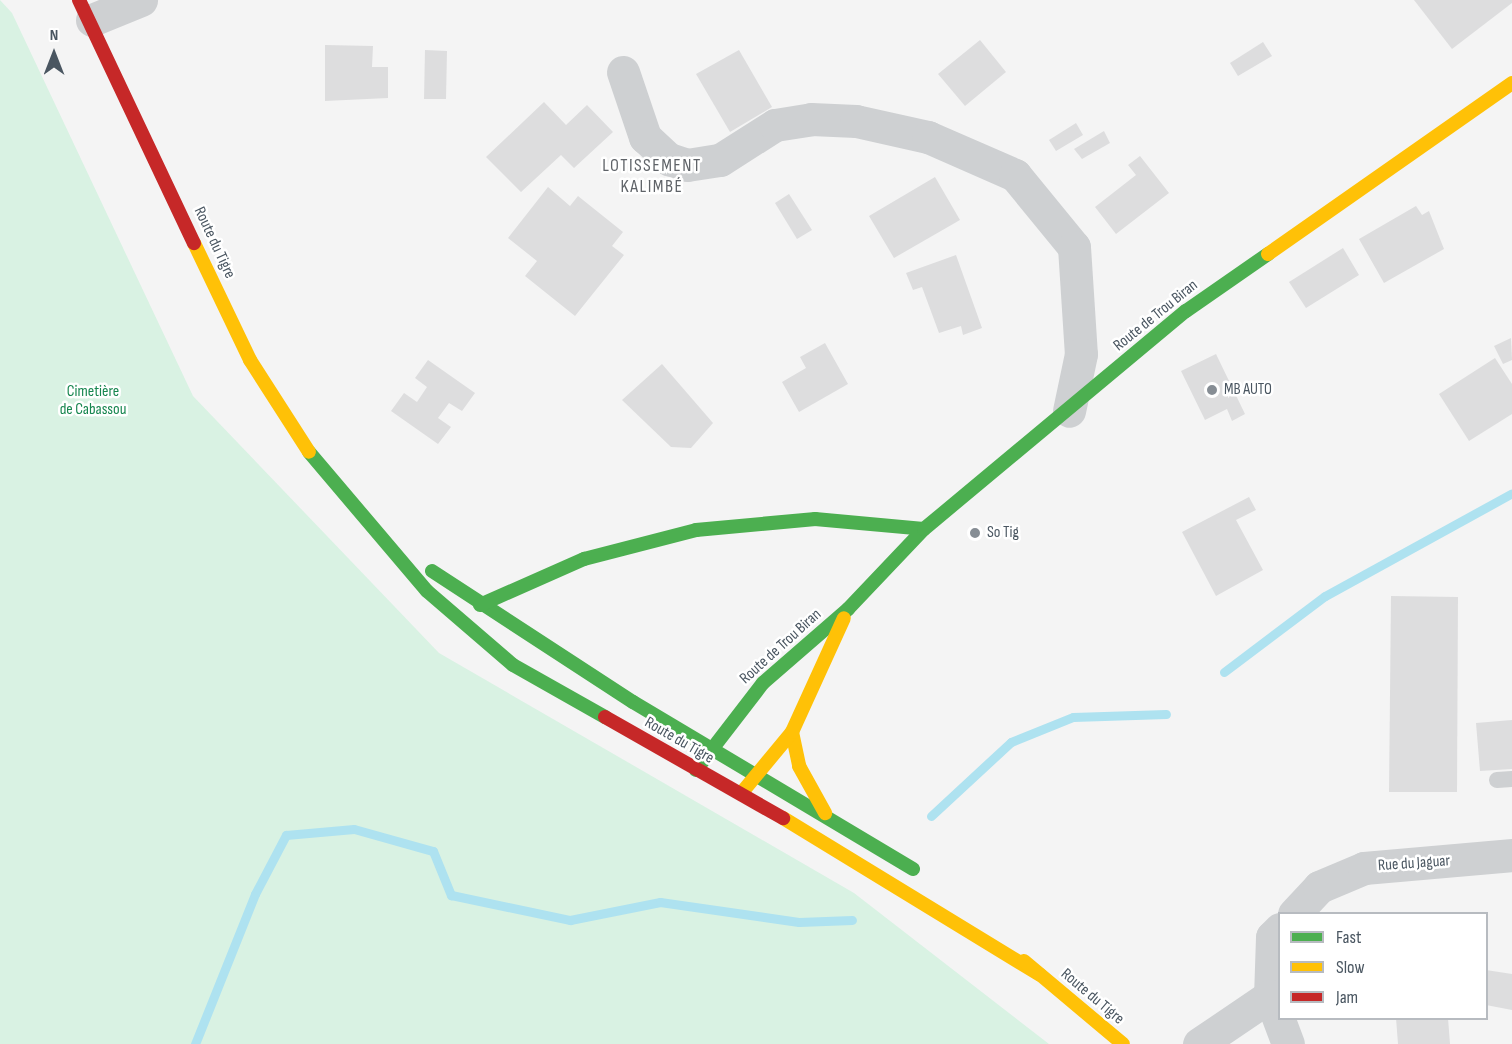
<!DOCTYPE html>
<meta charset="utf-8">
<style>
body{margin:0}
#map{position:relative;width:1512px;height:1044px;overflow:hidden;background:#f4f4f4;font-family:"Sofia Sans Condensed",sans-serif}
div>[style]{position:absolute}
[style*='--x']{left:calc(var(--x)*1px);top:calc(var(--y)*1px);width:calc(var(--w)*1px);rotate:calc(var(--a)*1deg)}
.green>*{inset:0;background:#d9f2e3}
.stream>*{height:9px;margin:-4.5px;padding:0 4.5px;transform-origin:4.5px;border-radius:4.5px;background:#aee2f0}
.building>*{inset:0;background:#ddddde}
.lane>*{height:16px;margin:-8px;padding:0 8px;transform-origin:8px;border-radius:8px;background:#ced0d2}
.street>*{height:33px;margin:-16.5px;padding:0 16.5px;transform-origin:16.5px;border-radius:16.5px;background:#ced0d2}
.fast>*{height:14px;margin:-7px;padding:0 7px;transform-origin:7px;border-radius:7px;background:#4caf50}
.slow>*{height:14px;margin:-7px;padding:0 7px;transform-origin:7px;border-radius:7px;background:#ffc107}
.jam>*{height:14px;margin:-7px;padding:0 7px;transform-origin:7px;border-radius:7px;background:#c62828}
.dots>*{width:16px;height:16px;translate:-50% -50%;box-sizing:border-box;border:3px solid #fff;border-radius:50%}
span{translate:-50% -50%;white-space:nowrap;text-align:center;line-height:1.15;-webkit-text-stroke:5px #fff;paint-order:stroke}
.street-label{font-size:16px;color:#4a5661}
.poi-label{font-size:16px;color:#4a5661}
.left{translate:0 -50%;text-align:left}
.park-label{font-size:16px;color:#17864f}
.neighbourhood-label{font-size:18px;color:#5f6368;letter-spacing:1.5px}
.legend{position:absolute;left:1278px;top:912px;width:210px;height:108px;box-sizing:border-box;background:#fff;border:2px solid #b7bbc0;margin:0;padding:8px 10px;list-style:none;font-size:18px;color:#4a5661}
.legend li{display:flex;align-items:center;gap:12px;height:30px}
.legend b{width:30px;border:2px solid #b7bbc0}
.north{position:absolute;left:24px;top:24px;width:60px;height:60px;-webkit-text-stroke:4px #fff;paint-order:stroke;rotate:0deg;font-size:16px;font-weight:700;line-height:24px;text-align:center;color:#4a5661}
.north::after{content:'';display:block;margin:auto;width:21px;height:27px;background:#4a5661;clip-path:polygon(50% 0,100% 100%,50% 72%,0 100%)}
</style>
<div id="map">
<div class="green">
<div style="clip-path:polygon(0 0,12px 13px,193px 396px,439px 653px,854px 893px,1049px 1044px,0 1044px)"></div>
</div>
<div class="stream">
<div style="--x:1224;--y:672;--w:126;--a:-37"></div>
<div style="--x:1325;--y:596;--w:213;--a:-28.8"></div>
<div style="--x:931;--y:816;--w:109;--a:-42.8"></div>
<div style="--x:1011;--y:742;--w:67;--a:-22"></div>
<div style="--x:1073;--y:717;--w:93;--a:-1.8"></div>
<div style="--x:195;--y:1044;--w:162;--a:-68.2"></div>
<div style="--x:255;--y:894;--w:67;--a:-62.3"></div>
<div style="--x:286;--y:835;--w:68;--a:-5"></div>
<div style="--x:354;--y:829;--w:82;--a:15.6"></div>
<div style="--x:433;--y:851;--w:48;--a:67.8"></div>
<div style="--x:451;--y:895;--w:122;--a:11.9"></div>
<div style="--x:570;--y:920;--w:92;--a:-11.3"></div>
<div style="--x:660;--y:902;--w:140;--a:8.2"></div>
<div style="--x:799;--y:922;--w:53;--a:-2.2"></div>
</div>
<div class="building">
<div style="clip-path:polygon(1414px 0,1512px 0,1512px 3px,1452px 49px)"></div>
<div style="clip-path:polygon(980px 40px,1006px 72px,965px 106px,938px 74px)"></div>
<div style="clip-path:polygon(1263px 42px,1272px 56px,1238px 76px,1230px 63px)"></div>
<div style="clip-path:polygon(325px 45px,373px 46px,372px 67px,388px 67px,388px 98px,325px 101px)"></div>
<div style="clip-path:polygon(425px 50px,447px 51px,446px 99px,424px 99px)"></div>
<div style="clip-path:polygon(739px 50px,772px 107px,730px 132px,696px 74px)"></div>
<div style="clip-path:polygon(544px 102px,566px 125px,587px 105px,613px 132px,574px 168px,561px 155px,521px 192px,486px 157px)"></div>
<div style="clip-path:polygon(1076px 123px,1083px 135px,1056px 151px,1049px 140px)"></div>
<div style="clip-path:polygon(1104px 131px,1110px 143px,1082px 159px,1074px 149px)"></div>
<div style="clip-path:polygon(1140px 156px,1169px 193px,1116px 234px,1095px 207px,1136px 175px,1128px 165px)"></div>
<div style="clip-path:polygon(935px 177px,960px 220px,894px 258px,869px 216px)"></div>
<div style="clip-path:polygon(548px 187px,570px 206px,578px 196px,623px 232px,612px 246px,624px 255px,575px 316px,525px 276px,537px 261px,508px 238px)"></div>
<div style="clip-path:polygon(789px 194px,812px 230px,797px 239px,775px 203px)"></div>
<div style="clip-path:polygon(1416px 206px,1422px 215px,1429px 211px,1444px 249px,1384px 283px,1359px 239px)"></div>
<div style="clip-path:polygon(1343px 248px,1359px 275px,1306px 308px,1289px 282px)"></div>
<div style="clip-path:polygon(956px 255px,982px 328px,963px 335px,961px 326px,939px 333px,922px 287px,913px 290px,906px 273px)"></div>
<div style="clip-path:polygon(1511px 338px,1512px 360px,1503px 364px,1494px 346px)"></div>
<div style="clip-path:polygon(825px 343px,848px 384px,799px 412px,782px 382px,806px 368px,800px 357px)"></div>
<div style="clip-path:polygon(1216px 354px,1245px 414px,1232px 421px,1227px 409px,1205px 420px,1181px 371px)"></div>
<div style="clip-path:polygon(1495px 358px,1512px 384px,1512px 414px,1469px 441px,1439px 394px)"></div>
<div style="clip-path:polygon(428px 360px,475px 393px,462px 411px,449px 403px,438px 418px,451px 427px,438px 444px,391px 411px,404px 393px,417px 402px,427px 387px,415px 378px)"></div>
<div style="clip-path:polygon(662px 364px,713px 423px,691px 448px,671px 447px,622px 400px)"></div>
<div style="clip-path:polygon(1249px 497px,1256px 510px,1236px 520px,1263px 570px,1216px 596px,1182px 532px)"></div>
<div style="clip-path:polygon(1391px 596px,1458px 597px,1457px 792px,1389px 792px)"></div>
<div style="clip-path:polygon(1512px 720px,1512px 769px,1480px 771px,1476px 723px)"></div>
<div style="clip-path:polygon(1486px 970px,1512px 974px,1512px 1010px,1486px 1005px)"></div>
<div style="clip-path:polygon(1396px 1018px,1448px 1018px,1450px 1044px,1398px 1044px)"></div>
</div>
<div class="lane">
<div style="--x:1497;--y:780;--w:15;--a:-4"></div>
</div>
<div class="street">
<div style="--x:92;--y:20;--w:53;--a:-22.2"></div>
<div style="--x:623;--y:72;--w:69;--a:71.3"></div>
<div style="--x:645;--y:137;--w:33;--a:43"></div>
<div style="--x:669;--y:159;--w:19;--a:18"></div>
<div style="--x:687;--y:165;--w:33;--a:-9"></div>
<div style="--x:720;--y:160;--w:65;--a:-32.5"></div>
<div style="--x:775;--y:125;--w:36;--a:-9"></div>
<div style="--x:811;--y:119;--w:45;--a:2.5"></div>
<div style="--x:856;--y:121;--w:74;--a:12.5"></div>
<div style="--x:928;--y:137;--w:95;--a:23.6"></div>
<div style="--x:1015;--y:175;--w:93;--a:50.7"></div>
<div style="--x:1074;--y:247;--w:107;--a:86.3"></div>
<div style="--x:1081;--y:354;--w:58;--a:101.9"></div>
<div style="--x:1294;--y:914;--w:37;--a:-47"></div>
<div style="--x:1319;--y:887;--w:49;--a:-22.9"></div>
<div style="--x:1364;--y:868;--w:149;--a:-5"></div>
<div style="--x:1280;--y:929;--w:11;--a:135"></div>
<div style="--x:1272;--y:937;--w:59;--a:91.9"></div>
<div style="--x:1270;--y:996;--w:51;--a:69.4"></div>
<div style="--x:1199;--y:1044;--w:86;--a:-34.1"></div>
</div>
<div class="fast">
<div style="--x:309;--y:452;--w:182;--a:49.7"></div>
<div style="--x:427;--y:591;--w:113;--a:40.7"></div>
<div style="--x:513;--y:665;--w:106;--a:29.5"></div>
<div style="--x:432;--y:571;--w:240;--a:33.1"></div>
<div style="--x:633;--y:702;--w:326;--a:30.8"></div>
<div style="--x:480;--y:605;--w:114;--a:-23.9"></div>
<div style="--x:584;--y:559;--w:116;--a:-14.5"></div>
<div style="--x:696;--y:530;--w:120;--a:-5.3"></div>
<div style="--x:815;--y:519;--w:109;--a:5.2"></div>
<div style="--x:696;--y:770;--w:110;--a:-52.4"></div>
<div style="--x:763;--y:683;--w:113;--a:-41"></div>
<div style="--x:848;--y:609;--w:110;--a:-46.5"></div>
<div style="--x:924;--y:529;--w:341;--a:-39.8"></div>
<div style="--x:1186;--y:311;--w:100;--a:-34.8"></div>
</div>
<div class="slow">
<div style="--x:194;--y:243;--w:130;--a:64.4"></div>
<div style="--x:250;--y:360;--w:109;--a:57.3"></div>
<div style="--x:1268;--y:254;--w:298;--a:-35"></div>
<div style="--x:792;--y:732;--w:35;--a:78"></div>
<div style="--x:799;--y:766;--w:54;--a:61"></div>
<div style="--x:744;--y:790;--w:75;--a:-50.4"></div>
<div style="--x:792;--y:732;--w:125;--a:-65.5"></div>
<div style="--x:783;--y:818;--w:301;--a:31.4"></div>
<div style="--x:1024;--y:961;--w:129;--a:40"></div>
</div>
<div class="jam">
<div style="--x:79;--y:0;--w:269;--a:64.7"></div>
<div style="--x:605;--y:717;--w:205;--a:29.6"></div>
</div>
<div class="dots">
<div style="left:1212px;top:390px;background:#868d94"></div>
<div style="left:975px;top:533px;background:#868d94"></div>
</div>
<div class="street-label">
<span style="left:214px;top:243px;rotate:65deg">Route du Tigre</span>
<span style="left:1156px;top:316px;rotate:-39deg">Route de Trou Biran</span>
<span style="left:781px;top:647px;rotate:-42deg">Route de Trou Biran</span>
<span style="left:679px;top:741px;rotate:30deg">Route du Tigre</span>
<span style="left:1414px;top:864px;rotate:-4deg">Rue du Jaguar</span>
<span style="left:1092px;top:997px;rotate:40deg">Route du Tigre</span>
</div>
<div class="poi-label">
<span class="left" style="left:1224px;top:390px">MB AUTO</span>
<span class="left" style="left:987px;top:533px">So Tig</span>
</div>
<div class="park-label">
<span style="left:93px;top:401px">Cimetière<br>de Cabassou</span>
</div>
<div class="neighbourhood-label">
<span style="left:652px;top:177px">LOTISSEMENT<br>KALIMBÉ</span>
</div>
<ul class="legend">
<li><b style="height:8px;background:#4caf50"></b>Fast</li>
<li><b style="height:8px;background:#ffc107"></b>Slow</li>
<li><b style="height:8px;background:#c62828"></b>Jam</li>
</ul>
<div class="north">N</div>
</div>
